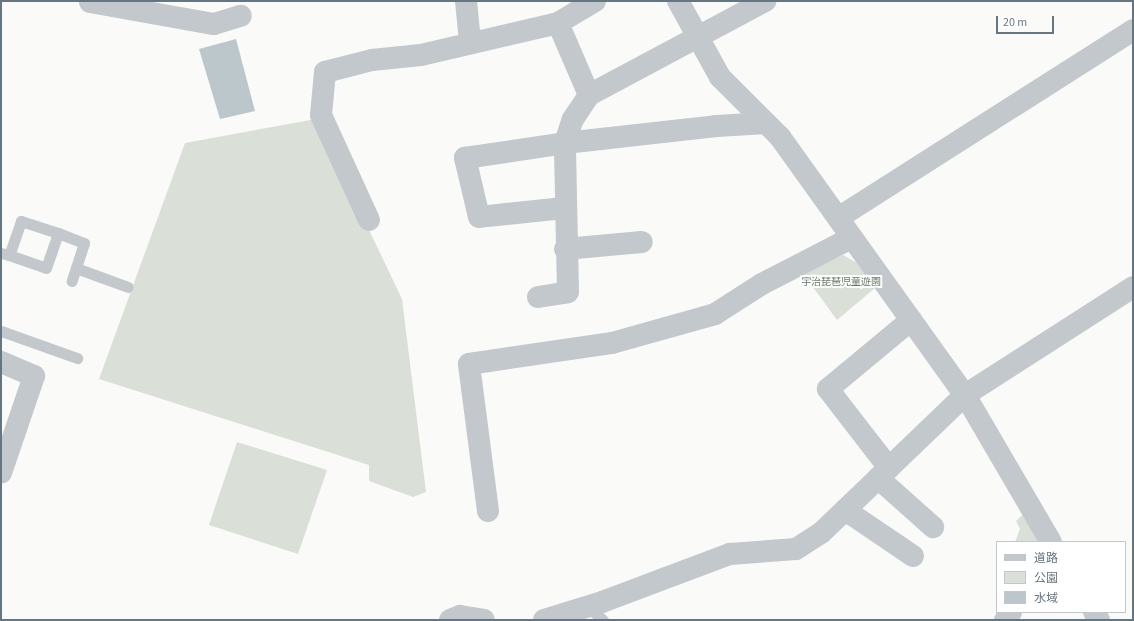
<!DOCTYPE html>
<meta charset="utf-8">
<style>
body{margin:0}
#map{position:relative;width:1134px;height:621px;overflow:hidden;background:#fafaf8;font-family:"Source Sans 3","Noto Sans JP",sans-serif}
div>[style]{position:absolute}
[style*='--x']{left:calc(var(--x)*1px);top:calc(var(--y)*1px);width:calc(var(--w)*1px);rotate:calc(var(--a)*1deg)}
.green>*{inset:0;background:#dadfd7}
.water>*{inset:0;background:#bbc7cb}
.service>*{height:11px;margin:-5.5px;padding:0 5.5px;transform-origin:5.5px;border-radius:5.5px;background:#c3c8cc}
.minor>*{height:22px;margin:-11px;padding:0 11px;transform-origin:11px;border-radius:11px;background:#c3c8cc}
.tertiary>*{height:22px;margin:-11px;padding:0 11px;transform-origin:11px;border-radius:11px;background:#c3c8cc}
span{translate:-50% -50%;white-space:nowrap;text-align:center;line-height:1.15;-webkit-text-stroke:4px #fff;paint-order:stroke}
.park-label{font-size:10px;color:#687a64}
.frame{position:absolute;inset:0;border:2px solid #657683;pointer-events:none}
.legend{position:absolute;left:996px;top:541px;width:130px;height:72px;box-sizing:border-box;background:#fff;border:1px solid #c1c8cd;margin:0;padding:5px 7px;list-style:none;font-size:12px;color:#657683}
.legend li{display:flex;align-items:center;gap:8px;height:20px}
.legend b{width:20px;border:1px solid #c1c8cd}
.scale{position:absolute;left:996px;top:16px;width:58px;height:18px;box-sizing:border-box;border:2px solid #657683;border-top:0;padding-left:5px;font-size:12px;line-height:14px;white-space:nowrap;color:#657683;-webkit-text-stroke:3px #fff;paint-order:stroke}
</style>
<div id="map">
<div class="green">
<div style="clip-path:polygon(316px 119px,402px 299px,426px 492px,413px 497px,369px 481px,369px 465px,99px 379px,185px 143px)"></div>
<div style="clip-path:polygon(843px 255px,857px 263px,875px 288px,837px 320px,802px 272px)"></div>
<div style="clip-path:polygon(237px 442px,327px 470px,298px 554px,209px 525px)"></div>
<div style="clip-path:polygon(1027px 511px,1047px 542px,1015px 542px,1020px 529px,1016px 521px)"></div>
</div>
<div class="water">
<div style="clip-path:polygon(236px 39px,255px 111px,220px 119px,199px 49px)"></div>
</div>
<div class="service">
<div style="--x:58;--y:233;--w:28;--a:21"></div>
<div style="--x:84;--y:243;--w:40;--a:108"></div>
<div style="--x:1;--y:253;--w:8;--a:14"></div>
<div style="--x:9;--y:255;--w:39;--a:19"></div>
<div style="--x:46;--y:268;--w:37;--a:-71"></div>
<div style="--x:58;--y:233;--w:39;--a:-162"></div>
<div style="--x:21;--y:221;--w:36;--a:109"></div>
<div style="--x:76;--y:268;--w:55;--a:20.1"></div>
<div style="--x:1;--y:331;--w:81;--a:19.6"></div>
<div style="--x:588;--y:607;--w:20;--a:41"></div>
</div>
<div class="minor">
<div style="--x:466;--y:1;--w:41;--a:84.4"></div>
<div style="--x:678;--y:1;--w:87;--a:61.1"></div>
<div style="--x:720;--y:77;--w:85;--a:45"></div>
<div style="--x:780;--y:137;--w:317;--a:54.4"></div>
<div style="--x:965;--y:395;--w:170;--a:59.7"></div>
<div style="--x:90;--y:2;--w:126;--a:10.1"></div>
<div style="--x:214;--y:24;--w:28;--a:-17"></div>
<div style="--x:589;--y:95;--w:200;--a:-28.1"></div>
<div style="--x:564;--y:208;--w:85;--a:174"></div>
<div style="--x:479;--y:217;--w:61;--a:-103.3"></div>
<div style="--x:465;--y:158;--w:101;--a:-8.5"></div>
<div style="--x:565;--y:143;--w:152;--a:-6.4"></div>
<div style="--x:716;--y:126;--w:50;--a:-3.4"></div>
<div style="--x:838;--y:218;--w:350;--a:-32.5"></div>
<div style="--x:369;--y:220;--w:115;--a:-114.6"></div>
<div style="--x:321;--y:115;--w:43;--a:-84.7"></div>
<div style="--x:325;--y:72;--w:49;--a:-14.3"></div>
<div style="--x:372;--y:60;--w:49;--a:-5.8"></div>
<div style="--x:421;--y:55;--w:141;--a:-13.1"></div>
<div style="--x:558;--y:23;--w:43;--a:-30.7"></div>
<div style="--x:565;--y:249;--w:77;--a:-5.2"></div>
<div style="--x:538;--y:297;--w:30;--a:-9"></div>
<div style="--x:568;--y:292;--w:149;--a:-91.2"></div>
<div style="--x:565;--y:143;--w:25;--a:-72"></div>
<div style="--x:573;--y:119;--w:29;--a:-56"></div>
<div style="--x:589;--y:95;--w:78;--a:-113.3"></div>
<div style="--x:1;--y:362;--w:36;--a:23"></div>
<div style="--x:34;--y:376;--w:102;--a:108.8"></div>
<div style="--x:889;--y:468;--w:100;--a:-127.7"></div>
<div style="--x:828;--y:389;--w:108;--a:-39.7"></div>
<div style="--x:878;--y:478;--w:74;--a:41.7"></div>
<div style="--x:845;--y:510;--w:82;--a:34.1"></div>
<div style="--x:488;--y:511;--w:148;--a:-97.4"></div>
<div style="--x:469;--y:364;--w:145;--a:-8.4"></div>
<div style="--x:612;--y:343;--w:107;--a:-15.7"></div>
<div style="--x:715;--y:314;--w:56;--a:-32.6"></div>
<div style="--x:762;--y:284;--w:100;--a:-27.3"></div>
<div style="--x:1094;--y:612;--w:9;--a:58"></div>
<div style="--x:1005;--y:620;--w:10;--a:-53"></div>
</div>
<div class="tertiary">
<div style="--x:450;--y:620;--w:11;--a:-22"></div>
<div style="--x:460;--y:616;--w:24;--a:9"></div>
<div style="--x:544;--y:620;--w:61;--a:-17.2"></div>
<div style="--x:602;--y:602;--w:137;--a:-20.6"></div>
<div style="--x:730;--y:554;--w:66;--a:-4.3"></div>
<div style="--x:796;--y:549;--w:30;--a:-33"></div>
<div style="--x:821;--y:533;--w:199;--a:-43.8"></div>
<div style="--x:965;--y:395;--w:200;--a:-32.7"></div>
</div>
<div class="park-label">
<span style="left:841px;top:283px">宇治琵琶児童遊園</span>
</div>
<div class="frame"></div>
<ul class="legend">
<li><b style="height:5px;background:#c3c8cc"></b>道路</li>
<li><b style="height:11px;background:#dadfd7"></b>公園</li>
<li><b style="height:11px;background:#bbc7cb"></b>水域</li>
</ul>
<div class="scale">20 m</div>
</div>
